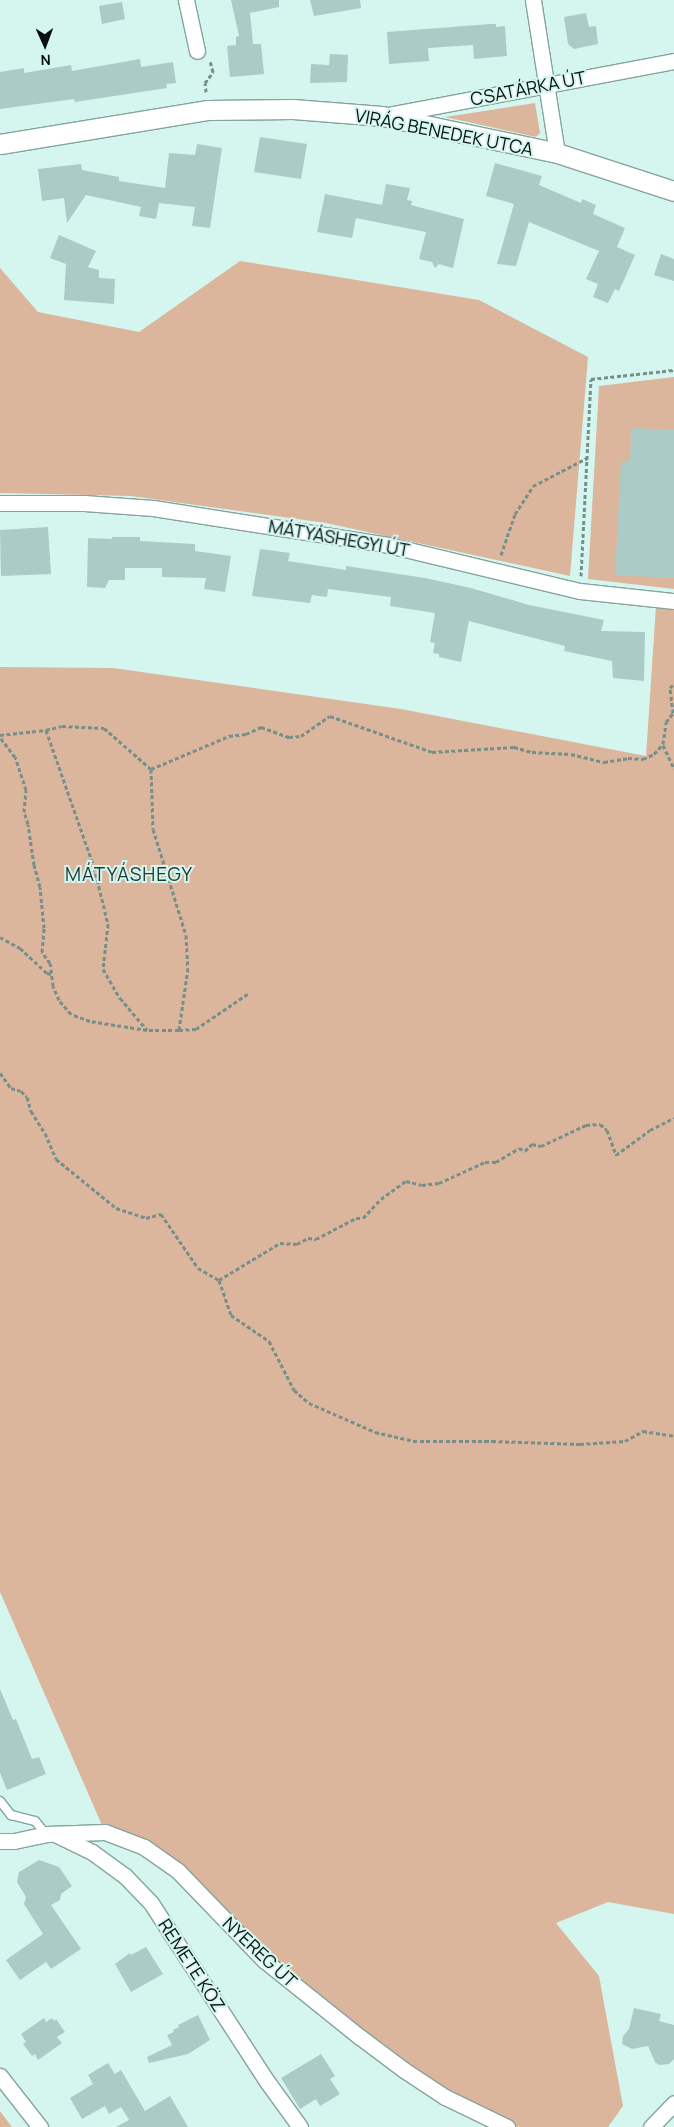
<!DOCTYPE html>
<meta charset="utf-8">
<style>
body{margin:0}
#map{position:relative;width:674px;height:2127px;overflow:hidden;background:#d4f6ef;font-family:Manrope,sans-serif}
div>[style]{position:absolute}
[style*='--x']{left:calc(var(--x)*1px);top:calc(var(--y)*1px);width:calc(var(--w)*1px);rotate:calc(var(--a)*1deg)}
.green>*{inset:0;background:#dbb69d}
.building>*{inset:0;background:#abccc6}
.path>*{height:3px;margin-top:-1.5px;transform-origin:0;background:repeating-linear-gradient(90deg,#778f8a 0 4px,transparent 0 6.5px)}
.roads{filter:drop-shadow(1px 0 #85a49e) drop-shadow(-1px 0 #85a49e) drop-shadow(0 1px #85a49e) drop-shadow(0 -1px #85a49e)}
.service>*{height:8px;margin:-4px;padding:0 4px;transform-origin:4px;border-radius:4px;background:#fff}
.minor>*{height:15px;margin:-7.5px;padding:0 7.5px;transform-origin:7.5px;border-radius:7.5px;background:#fff}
.tertiary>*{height:19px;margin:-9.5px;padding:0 9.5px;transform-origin:9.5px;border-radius:9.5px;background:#fff}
span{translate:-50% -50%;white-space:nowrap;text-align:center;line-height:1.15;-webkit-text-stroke:4px #d4f6ef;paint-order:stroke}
.street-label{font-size:18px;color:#06110f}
.neighbourhood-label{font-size:19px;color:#1d3a35;letter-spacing:1px}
.north{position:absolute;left:20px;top:20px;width:50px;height:50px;-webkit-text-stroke:4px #d4f6ef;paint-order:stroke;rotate:178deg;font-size:14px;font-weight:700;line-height:20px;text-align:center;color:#06110f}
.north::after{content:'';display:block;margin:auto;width:18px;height:22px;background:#06110f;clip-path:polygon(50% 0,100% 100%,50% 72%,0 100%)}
</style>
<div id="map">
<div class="green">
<div style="clip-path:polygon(535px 103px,540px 133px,536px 137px,445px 117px)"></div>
<div style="clip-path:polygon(240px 261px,479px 300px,588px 357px,570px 576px,326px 523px,131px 496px,0 493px,0 268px,38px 312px,139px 332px)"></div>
<div style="clip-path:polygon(674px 377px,674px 589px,588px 579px,599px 386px)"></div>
<div style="clip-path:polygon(656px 606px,674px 607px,674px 1914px,608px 1902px,556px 1923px,599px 1976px,623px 2106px,608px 2127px,507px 2127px,445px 2097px,265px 1961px,178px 1871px,105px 1832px,0 1592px,0 667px,113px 668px,401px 709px,646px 756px)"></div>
<div style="clip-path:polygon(0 2111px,12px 2127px,0 2127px)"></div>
</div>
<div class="building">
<div style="clip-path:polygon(231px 0,279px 0,279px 7px,250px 13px,253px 44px,261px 44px,264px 74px,230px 77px,227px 46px,236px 45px,236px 37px,239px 36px)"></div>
<div style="clip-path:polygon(310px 0,360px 0,361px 8px,314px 16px)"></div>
<div style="clip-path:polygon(122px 2px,125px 19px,102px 24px,99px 6px)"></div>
<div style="clip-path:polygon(586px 13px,589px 27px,596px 26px,598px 44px,574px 49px,568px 44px,564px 17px)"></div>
<div style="clip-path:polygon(490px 24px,496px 24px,496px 27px,505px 26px,507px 56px,474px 59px,473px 45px,428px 48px,429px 61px,389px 64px,387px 32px)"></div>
<div style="clip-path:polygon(330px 54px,348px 55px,347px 82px,310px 83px,311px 64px,329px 65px)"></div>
<div style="clip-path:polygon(140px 59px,141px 67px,173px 62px,176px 83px,166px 84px,167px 88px,75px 102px,74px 99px,0 109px,0 72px,24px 68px,24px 73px,71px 65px,72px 71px)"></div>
<div style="clip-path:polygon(260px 137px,307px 144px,301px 179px,254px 172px)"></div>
<div style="clip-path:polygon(197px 144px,222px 148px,210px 228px,192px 226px,195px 207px,159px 203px,156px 219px,139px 216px,141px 207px,86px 195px,67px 223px,64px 198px,42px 201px,38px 169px,81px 164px,82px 170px,119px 177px,119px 181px,165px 188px,169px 153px,195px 155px)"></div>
<div style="clip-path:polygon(495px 163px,542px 176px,539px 185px,581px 203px,582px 199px,596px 205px,593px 214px,625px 228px,617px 247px,635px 255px,619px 291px,615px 289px,608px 303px,593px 297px,598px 284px,586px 279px,599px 251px,529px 222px,516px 266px,497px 264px,514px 204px,486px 196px)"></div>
<div style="clip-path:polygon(386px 184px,410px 188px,407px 200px,412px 201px,411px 205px,464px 219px,453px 268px,439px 264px,435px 268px,432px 262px,419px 259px,426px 232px,356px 218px,352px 238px,317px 232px,325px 194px,382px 205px)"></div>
<div style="clip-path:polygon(59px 235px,96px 251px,88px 267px,99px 270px,99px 278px,115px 279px,114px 304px,64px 300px,66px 264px,50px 258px)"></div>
<div style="clip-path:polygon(661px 254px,674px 259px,674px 281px,654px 275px)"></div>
<div style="clip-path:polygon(631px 428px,674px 430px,674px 578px,615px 575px,621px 461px,630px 461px)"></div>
<div style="clip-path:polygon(48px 527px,51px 574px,1px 576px,0 530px)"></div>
<div style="clip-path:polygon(112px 537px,140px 537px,140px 541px,195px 544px,195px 551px,231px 556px,225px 592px,204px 589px,206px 578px,162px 577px,162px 568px,125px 568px,125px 580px,109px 580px,105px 588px,87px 587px,88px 538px,112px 539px)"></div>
<div style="clip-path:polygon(260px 549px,290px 553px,288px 561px,346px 570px,346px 566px,425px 578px,471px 588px,529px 605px,604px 620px,601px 631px,645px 632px,644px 681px,613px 678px,612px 661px,564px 651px,565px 646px,469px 621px,461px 662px,439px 657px,439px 654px,433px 653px,435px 643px,430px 642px,435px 613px,390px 606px,391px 597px,328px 589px,327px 597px,312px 595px,310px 603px,252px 596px)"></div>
<div style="clip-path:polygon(0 1689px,13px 1720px,16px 1719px,32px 1759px,39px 1757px,46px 1774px,7px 1790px,0 1773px)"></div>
<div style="clip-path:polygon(39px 1860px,59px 1867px,72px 1886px,61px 1894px,60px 1900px,51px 1905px,81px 1949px,51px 1969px,46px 1962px,20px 1980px,6px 1960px,43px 1934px,24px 1904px,26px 1897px,17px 1882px,19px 1872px)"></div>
<div style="clip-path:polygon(146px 1947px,163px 1974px,131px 1992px,115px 1964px,130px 1953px,131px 1955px)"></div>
<div style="clip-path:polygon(634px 2008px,661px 2014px,659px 2021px,674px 2025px,674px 2059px,669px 2064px,659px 2065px,655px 2062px,648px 2046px,632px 2049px,622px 2044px,623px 2036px,629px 2029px)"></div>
<div style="clip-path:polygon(198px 2015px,210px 2040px,188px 2054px,149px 2063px,147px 2057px,172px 2045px,167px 2035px,174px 2032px,173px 2030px,179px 2027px,178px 2025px)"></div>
<div style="clip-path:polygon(44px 2018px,46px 2022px,52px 2018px,54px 2021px,56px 2019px,65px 2032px,57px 2037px,62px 2043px,38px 2060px,35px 2054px,32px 2056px,23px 2044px,26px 2042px,21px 2034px)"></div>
<div style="clip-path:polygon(321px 2054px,335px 2076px,330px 2079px,340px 2094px,320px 2106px,316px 2099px,300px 2109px,281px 2078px)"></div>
<div style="clip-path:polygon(108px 2063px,115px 2074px,121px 2070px,145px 2111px,170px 2096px,188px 2127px,116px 2127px,129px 2120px,121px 2107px,109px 2114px,105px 2106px,82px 2119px,70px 2098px,93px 2084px,88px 2075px)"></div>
</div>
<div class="path">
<div style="--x:206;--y:92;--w:9;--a:-96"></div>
<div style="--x:205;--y:83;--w:14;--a:-54"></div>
<div style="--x:213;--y:72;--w:11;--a:-105"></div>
<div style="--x:501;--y:555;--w:43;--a:-71.1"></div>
<div style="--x:515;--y:514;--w:33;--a:-57"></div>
<div style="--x:533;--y:486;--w:61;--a:-27.4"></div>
<div style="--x:581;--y:576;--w:197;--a:-87.1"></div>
<div style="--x:591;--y:379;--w:83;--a:-6.2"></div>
<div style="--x:46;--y:730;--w:145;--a:70.7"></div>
<div style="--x:94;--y:867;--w:59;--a:76.2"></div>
<div style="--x:108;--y:924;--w:45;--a:96.3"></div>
<div style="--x:103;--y:969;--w:34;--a:60"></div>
<div style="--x:120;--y:998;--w:42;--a:49.8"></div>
<div style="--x:0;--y:735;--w:46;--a:-6.2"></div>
<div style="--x:46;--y:730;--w:16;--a:-14"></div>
<div style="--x:62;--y:726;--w:42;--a:2.7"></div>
<div style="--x:104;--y:728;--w:62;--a:41.1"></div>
<div style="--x:151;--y:769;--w:60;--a:88.1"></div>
<div style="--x:153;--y:829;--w:111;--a:72.7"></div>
<div style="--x:186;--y:935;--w:33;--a:87"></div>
<div style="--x:188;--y:968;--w:63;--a:98.3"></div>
<div style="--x:179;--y:1030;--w:32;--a:180"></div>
<div style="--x:147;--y:1030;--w:58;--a:-171"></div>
<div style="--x:90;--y:1021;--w:20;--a:-160"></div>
<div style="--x:71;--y:1014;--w:18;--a:-131"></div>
<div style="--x:59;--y:1000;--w:15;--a:-113"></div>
<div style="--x:53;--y:986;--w:23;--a:-97"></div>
<div style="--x:50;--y:963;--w:14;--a:-126"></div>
<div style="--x:42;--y:952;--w:24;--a:-85"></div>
<div style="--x:44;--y:928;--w:41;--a:-95.6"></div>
<div style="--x:40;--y:887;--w:23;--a:-105"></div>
<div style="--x:34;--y:865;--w:41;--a:-98.3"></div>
<div style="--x:28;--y:824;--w:13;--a:-108"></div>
<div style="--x:24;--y:812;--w:22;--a:-85"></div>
<div style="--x:26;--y:790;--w:35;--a:-108"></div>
<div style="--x:15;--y:757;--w:25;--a:-127"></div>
<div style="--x:663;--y:745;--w:26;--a:65"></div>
<div style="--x:151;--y:769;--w:85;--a:-22.9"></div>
<div style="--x:229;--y:736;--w:17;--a:-7"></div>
<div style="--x:246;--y:734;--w:17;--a:-25"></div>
<div style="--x:261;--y:727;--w:30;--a:20"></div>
<div style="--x:289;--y:737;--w:12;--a:-5"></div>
<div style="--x:301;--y:736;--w:35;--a:-35"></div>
<div style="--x:330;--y:716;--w:108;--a:19.4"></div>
<div style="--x:432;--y:752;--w:82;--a:-3.5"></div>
<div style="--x:514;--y:747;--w:19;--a:16"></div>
<div style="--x:532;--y:752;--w:39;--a:3"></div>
<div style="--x:571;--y:754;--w:34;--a:14"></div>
<div style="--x:604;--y:762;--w:24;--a:-9"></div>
<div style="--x:628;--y:758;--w:15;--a:4"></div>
<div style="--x:643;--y:759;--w:12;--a:-24"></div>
<div style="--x:654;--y:754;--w:13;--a:-48"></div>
<div style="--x:663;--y:744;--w:22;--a:-82"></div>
<div style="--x:666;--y:722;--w:11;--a:-52"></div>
<div style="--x:673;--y:713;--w:25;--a:-97"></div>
<div style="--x:670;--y:688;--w:6;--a:-51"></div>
<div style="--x:0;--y:937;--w:23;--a:29"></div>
<div style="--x:20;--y:948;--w:37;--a:43"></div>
<div style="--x:47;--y:973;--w:4;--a:14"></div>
<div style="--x:179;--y:1030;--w:17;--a:-3"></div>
<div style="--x:196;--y:1029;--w:64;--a:-34.2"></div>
<div style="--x:0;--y:1073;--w:19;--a:54"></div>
<div style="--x:11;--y:1088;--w:10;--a:17"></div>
<div style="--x:21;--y:1091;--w:8;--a:45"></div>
<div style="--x:27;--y:1097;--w:15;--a:74"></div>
<div style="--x:31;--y:1111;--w:26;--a:58"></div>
<div style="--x:45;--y:1133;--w:28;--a:67"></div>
<div style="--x:56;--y:1159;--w:77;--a:39.2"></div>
<div style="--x:116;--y:1208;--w:32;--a:18"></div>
<div style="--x:146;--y:1218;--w:16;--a:-15"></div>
<div style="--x:161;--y:1214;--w:65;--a:55.6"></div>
<div style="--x:198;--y:1268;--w:24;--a:30"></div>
<div style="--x:219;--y:1280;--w:37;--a:71"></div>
<div style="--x:231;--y:1315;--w:46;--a:34.4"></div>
<div style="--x:269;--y:1341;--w:55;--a:63"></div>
<div style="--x:294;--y:1390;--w:20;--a:41"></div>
<div style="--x:309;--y:1403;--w:72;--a:23.7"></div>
<div style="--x:375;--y:1432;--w:39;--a:13"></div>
<div style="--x:413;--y:1441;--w:79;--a:0"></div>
<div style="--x:492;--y:1441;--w:88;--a:2"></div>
<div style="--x:580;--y:1444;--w:45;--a:-3.8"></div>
<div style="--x:625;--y:1441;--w:21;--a:-29"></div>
<div style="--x:643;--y:1431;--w:31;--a:9"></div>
<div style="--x:219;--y:1280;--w:71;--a:-31.2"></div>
<div style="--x:280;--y:1243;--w:17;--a:3"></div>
<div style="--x:297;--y:1244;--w:13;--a:-29"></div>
<div style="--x:308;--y:1238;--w:8;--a:7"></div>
<div style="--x:316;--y:1239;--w:45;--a:-27.7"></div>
<div style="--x:356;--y:1218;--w:7;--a:0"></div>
<div style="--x:363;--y:1218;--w:26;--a:-47"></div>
<div style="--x:381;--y:1199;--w:31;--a:-36"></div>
<div style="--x:406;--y:1181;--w:16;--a:14"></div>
<div style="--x:422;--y:1185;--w:17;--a:-7"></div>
<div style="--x:439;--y:1183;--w:51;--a:-24.5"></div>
<div style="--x:485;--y:1162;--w:11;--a:0"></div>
<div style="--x:496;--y:1162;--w:27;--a:-31"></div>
<div style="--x:519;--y:1148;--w:7;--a:27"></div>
<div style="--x:525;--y:1151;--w:10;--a:-45"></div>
<div style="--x:532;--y:1144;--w:9;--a:13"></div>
<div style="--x:541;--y:1146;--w:50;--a:-25"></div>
<div style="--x:586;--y:1125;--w:14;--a:-4"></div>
<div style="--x:600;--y:1124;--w:9;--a:41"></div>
<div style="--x:607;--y:1130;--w:27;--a:70"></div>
<div style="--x:616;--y:1155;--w:42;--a:-36.3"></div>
<div style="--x:650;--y:1130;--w:27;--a:-27"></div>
</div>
<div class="roads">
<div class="service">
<div style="--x:0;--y:1801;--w:18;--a:52"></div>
<div style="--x:11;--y:1815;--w:25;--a:14"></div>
<div style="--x:35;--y:1821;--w:17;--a:50"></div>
</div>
<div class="minor">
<div style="--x:186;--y:0;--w:52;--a:77.8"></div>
<div style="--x:533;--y:0;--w:155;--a:81.1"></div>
<div style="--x:388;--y:115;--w:291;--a:-10.7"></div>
<div style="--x:0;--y:503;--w:84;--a:0"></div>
<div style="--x:84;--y:503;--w:69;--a:4.1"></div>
<div style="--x:153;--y:508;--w:238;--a:8.9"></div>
<div style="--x:388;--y:545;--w:197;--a:13.5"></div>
<div style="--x:580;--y:591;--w:95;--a:6.1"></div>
<div style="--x:57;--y:1835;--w:39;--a:26"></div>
<div style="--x:92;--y:1852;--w:41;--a:36"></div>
<div style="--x:125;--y:1876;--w:37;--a:46"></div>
<div style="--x:151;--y:1903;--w:211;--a:57"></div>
<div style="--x:266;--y:2080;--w:58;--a:54.1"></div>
<div style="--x:0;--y:1841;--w:14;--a:0"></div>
<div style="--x:14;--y:1841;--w:33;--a:-12"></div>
<div style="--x:46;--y:1834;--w:59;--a:-1.9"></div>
<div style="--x:105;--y:1832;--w:42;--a:21"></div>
<div style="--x:144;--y:1847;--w:42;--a:35.2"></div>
<div style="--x:178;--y:1871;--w:125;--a:46"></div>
<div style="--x:265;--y:1961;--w:122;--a:38.7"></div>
<div style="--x:360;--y:2037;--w:55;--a:36.9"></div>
<div style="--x:404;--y:2070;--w:49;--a:33.4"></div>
<div style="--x:445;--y:2097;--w:69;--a:25.8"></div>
<div style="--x:0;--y:2076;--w:65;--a:51.9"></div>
<div style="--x:651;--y:2127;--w:33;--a:-46"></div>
</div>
<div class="tertiary">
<div style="--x:0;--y:144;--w:211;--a:-9.3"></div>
<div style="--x:208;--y:110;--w:85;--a:-0.7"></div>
<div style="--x:293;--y:109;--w:89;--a:4.5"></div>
<div style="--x:382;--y:116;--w:179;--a:11.9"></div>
<div style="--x:557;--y:153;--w:123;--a:18"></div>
</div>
</div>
<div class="street-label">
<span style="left:528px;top:88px;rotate:-11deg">CSATÁRKA ÚT</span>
<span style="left:444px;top:132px;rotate:11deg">VIRÁG BENEDEK UTCA</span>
<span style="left:339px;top:538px;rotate:10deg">MÁTYÁSHEGYI ÚT</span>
<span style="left:260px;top:1952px;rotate:43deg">NYEREG ÚT</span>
<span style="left:192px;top:1965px;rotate:57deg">REMETE KÖZ</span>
</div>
<div class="neighbourhood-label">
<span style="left:129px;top:875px">MÁTYÁSHEGY</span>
</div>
<div class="north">N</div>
</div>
